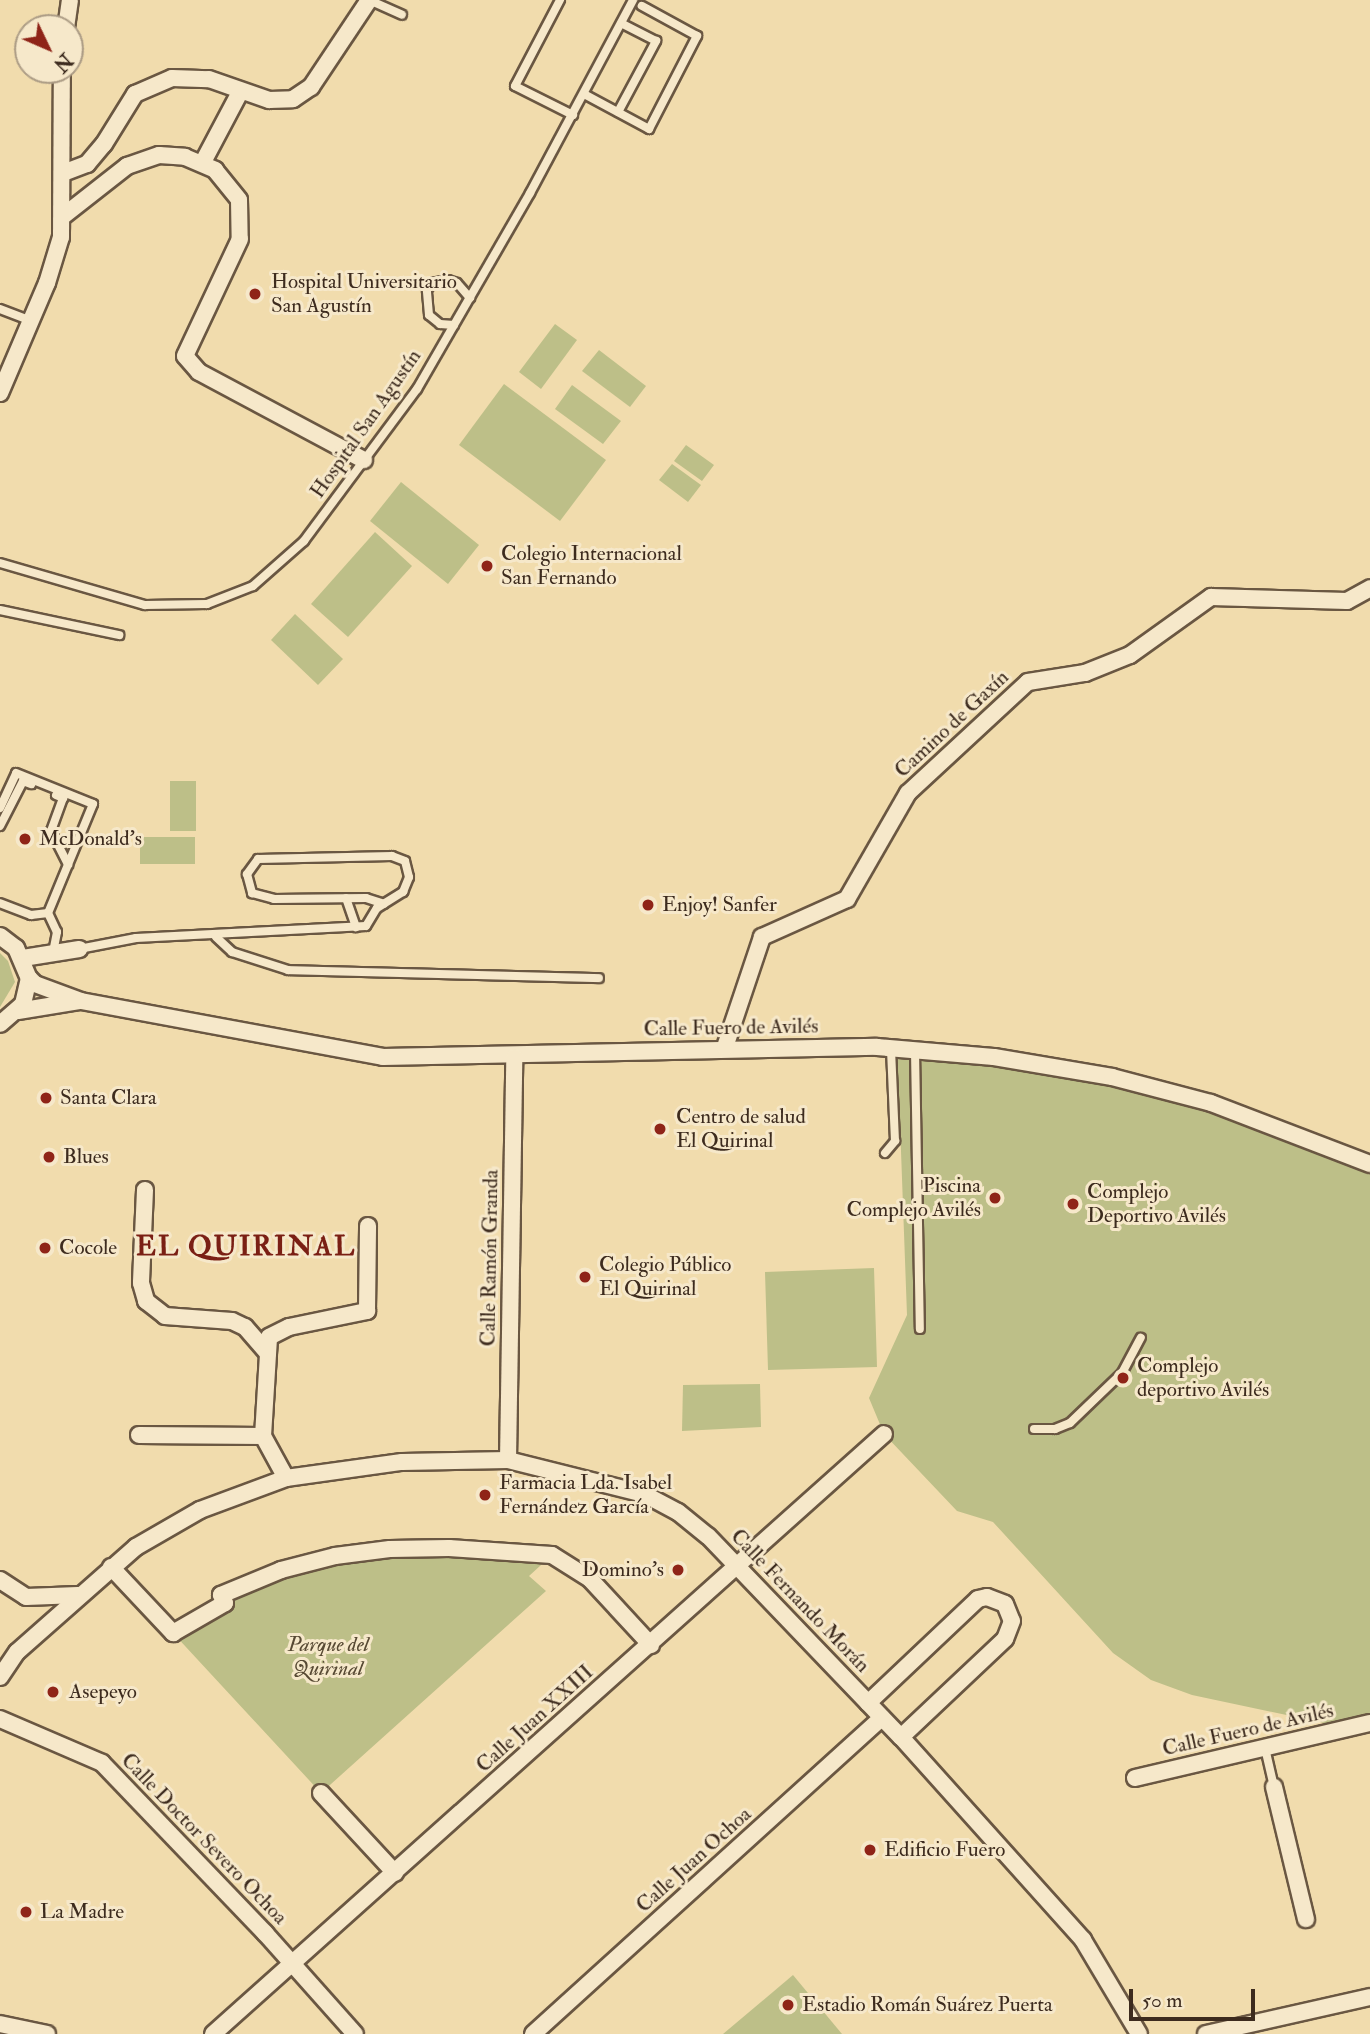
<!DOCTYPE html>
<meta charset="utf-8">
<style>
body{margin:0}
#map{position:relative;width:1370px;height:2034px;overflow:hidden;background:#f1dcad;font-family:"IM FELL Double Pica",serif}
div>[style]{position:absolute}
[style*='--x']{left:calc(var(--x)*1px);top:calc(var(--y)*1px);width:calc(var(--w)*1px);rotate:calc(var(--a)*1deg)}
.green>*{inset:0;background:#bdbf88}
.roads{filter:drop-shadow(2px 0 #6a5742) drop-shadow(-2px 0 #6a5742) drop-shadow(0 2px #6a5742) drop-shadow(0 -2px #6a5742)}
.lane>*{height:8px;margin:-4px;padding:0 4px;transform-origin:4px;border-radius:4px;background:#f6e8ca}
.street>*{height:16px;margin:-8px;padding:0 8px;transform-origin:8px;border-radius:8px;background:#f6e8ca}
.dots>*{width:19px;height:19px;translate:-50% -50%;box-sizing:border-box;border:4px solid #f6e8ca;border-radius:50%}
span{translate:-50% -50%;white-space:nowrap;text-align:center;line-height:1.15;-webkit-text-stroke:6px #f6e8ca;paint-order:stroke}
.poi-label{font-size:21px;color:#3d2b1e}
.left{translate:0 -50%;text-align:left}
.right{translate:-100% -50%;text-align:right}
.street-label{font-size:21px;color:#3d2b1e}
.park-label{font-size:21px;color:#574933;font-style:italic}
.district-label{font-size:28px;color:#7a1f14;font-weight:700;letter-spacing:2px}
.north{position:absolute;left:14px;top:14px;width:70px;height:70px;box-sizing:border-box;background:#f6e8ca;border:2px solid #ac9c85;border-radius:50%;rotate:134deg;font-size:19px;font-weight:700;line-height:28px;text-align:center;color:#3d2b1e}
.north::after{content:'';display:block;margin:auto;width:24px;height:32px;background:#8f2418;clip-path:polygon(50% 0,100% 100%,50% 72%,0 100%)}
.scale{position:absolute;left:1129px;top:1989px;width:126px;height:32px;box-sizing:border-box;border:4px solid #3d2b1e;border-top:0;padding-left:9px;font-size:21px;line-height:24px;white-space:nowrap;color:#3d2b1e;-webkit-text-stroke:5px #f6e8ca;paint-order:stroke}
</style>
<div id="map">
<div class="green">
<div style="clip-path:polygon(555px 324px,577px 340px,541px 389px,519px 372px)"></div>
<div style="clip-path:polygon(599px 350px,646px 386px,630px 407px,582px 371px)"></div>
<div style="clip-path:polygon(504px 384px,606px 460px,560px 521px,459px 445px)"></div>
<div style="clip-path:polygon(572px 385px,621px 421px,603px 444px,555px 409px)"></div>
<div style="clip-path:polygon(686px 445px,714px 465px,702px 481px,674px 461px)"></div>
<div style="clip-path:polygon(672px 464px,701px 485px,688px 502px,659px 480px)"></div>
<div style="clip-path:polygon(401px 482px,479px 545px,448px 584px,370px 521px)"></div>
<div style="clip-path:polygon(375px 532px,412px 566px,348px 637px,311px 604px)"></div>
<div style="clip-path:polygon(295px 614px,343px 659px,318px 685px,271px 640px)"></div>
<div style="clip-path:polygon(170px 781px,196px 781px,196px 831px,170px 831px)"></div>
<div style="clip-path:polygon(140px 837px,195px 837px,195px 864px,140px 864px)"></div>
<div style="clip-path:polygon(0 953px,8px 961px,15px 982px,0 1007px)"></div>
<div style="clip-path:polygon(891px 1048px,1112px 1077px,1370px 1164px,1370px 1716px,1348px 1728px,1192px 1695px,1151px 1680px,1113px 1653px,993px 1522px,957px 1511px,884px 1434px,869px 1398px,907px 1315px,900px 1124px)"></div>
<div style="clip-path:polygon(874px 1268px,877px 1367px,768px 1370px,765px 1272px)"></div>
<div style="clip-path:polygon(760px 1384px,761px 1427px,682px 1431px,683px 1385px)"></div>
<div style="clip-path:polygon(552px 1555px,529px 1576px,546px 1591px,321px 1793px,173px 1633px,225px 1604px,221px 1595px,335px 1556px)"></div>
<div style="clip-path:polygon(793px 1975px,842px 2034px,723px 2034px)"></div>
</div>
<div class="roads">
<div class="lane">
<div style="--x:369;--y:0;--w:36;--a:24"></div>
<div style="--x:560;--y:0;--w:97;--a:117.6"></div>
<div style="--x:515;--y:86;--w:65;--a:26.6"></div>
<div style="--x:584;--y:94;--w:74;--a:28.3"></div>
<div style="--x:649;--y:129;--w:105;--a:-62.7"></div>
<div style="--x:697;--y:36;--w:63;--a:-151.4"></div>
<div style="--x:618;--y:112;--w:81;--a:-61.8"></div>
<div style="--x:656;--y:41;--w:39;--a:-153"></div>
<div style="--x:0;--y:309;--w:33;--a:21"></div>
<div style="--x:454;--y:325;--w:14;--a:-176"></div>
<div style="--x:440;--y:324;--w:14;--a:-141"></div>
<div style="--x:429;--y:315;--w:25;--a:-95"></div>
<div style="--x:427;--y:290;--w:9;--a:-54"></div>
<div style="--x:432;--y:283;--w:16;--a:-11"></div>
<div style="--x:448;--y:280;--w:9;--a:18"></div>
<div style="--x:457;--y:283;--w:20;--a:49"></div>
<div style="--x:0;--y:563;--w:151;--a:16.2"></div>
<div style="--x:145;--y:605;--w:62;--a:-0.9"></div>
<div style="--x:207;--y:604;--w:49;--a:-21.4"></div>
<div style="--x:253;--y:586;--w:68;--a:-41.4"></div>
<div style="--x:304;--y:541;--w:189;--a:-53.4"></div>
<div style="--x:417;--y:389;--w:226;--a:-60"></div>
<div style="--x:530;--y:193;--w:219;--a:-61.9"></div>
<div style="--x:0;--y:610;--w:122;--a:11.9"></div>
<div style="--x:56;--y:795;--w:8;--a:23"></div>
<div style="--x:63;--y:798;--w:35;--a:110"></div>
<div style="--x:51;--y:831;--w:38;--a:63"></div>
<div style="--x:0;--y:808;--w:38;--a:-65"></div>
<div style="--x:16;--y:773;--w:83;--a:21.9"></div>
<div style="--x:93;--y:804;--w:118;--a:112.4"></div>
<div style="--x:48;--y:913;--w:17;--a:173"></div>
<div style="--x:31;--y:915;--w:33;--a:-159"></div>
<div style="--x:0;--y:826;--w:51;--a:-62.9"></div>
<div style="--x:23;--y:781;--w:9;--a:21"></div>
<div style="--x:346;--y:898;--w:31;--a:71"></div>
<div style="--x:48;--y:913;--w:21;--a:65"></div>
<div style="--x:57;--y:932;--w:21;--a:101"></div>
<div style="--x:216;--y:937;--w:22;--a:43"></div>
<div style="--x:232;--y:952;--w:59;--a:17.8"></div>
<div style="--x:288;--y:970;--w:311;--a:1.5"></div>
<div style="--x:79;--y:949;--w:58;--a:-10.9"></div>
<div style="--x:136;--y:938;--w:230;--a:-3"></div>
<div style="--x:366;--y:926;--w:21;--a:-59"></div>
<div style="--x:377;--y:908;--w:31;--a:-32"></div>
<div style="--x:403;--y:892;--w:16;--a:-68"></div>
<div style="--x:409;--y:877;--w:16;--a:-104"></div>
<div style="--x:405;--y:861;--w:14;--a:-159"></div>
<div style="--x:392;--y:856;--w:134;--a:178.7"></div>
<div style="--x:258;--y:859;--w:19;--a:126"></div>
<div style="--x:247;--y:874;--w:20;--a:75"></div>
<div style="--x:252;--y:893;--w:23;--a:15"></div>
<div style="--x:274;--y:899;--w:92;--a:-0.6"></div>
<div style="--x:366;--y:898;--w:19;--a:18"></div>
<div style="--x:915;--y:1051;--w:278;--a:89"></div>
<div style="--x:885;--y:1153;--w:16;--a:-50"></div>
<div style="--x:895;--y:1141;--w:93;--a:-92.5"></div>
<div style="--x:1034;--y:1429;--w:21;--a:0"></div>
<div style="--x:1055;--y:1429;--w:16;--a:-22"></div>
<div style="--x:1070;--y:1423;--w:72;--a:-43.9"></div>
<div style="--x:1122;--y:1373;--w:40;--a:-62"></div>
<div style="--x:1265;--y:1748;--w:40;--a:77"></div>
</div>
<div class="street">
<div style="--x:66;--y:28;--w:28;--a:-82"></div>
<div style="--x:203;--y:162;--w:79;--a:-62.1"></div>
<div style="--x:63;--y:173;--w:26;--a:-21"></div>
<div style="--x:87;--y:164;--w:26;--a:-50"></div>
<div style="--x:104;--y:144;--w:59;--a:-58.2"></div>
<div style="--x:135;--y:94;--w:40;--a:-23.4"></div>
<div style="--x:172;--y:78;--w:37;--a:2"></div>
<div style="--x:209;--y:79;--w:64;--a:19.3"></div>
<div style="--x:269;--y:100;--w:24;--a:-2"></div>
<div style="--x:293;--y:99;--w:22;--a:-34"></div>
<div style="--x:311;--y:87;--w:105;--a:-56.3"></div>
<div style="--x:62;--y:217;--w:83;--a:-38.1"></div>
<div style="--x:127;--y:166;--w:34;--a:-19"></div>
<div style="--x:159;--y:155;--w:26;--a:4"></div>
<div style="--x:185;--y:157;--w:33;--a:23"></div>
<div style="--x:215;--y:170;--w:38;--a:51"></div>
<div style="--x:239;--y:200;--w:39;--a:89"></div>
<div style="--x:240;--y:239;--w:129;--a:115.2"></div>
<div style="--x:185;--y:356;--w:21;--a:49"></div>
<div style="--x:199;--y:372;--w:187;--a:28.1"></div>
<div style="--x:0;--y:393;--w:120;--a:-66.9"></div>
<div style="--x:47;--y:283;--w:48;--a:-73.1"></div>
<div style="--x:61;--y:237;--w:167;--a:-89.7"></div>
<div style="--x:0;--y:936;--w:20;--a:37"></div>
<div style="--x:16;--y:948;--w:33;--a:67"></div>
<div style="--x:29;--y:978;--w:27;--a:103"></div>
<div style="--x:23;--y:1004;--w:30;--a:139"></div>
<div style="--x:23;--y:958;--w:57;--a:-9.1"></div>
<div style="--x:29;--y:978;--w:8;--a:45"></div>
<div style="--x:35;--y:984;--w:49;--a:20.3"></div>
<div style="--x:81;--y:1001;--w:307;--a:10.5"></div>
<div style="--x:383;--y:1057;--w:494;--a:-1.2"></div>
<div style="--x:877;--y:1047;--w:117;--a:4.9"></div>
<div style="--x:994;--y:1057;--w:120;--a:9.6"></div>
<div style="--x:1112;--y:1077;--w:102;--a:14.7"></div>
<div style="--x:1211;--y:1103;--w:170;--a:21"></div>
<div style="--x:18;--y:1011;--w:62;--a:-9.3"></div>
<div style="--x:725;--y:1047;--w:116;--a:-71.4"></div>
<div style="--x:762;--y:937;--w:93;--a:-24.1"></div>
<div style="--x:847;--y:899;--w:122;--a:-60.1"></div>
<div style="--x:908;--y:793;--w:163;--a:-42.8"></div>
<div style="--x:1028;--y:682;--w:58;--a:-9"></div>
<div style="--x:1085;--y:673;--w:48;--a:-21.8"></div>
<div style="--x:1130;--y:655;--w:100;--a:-35.6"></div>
<div style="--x:1211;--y:597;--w:136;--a:1.7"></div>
<div style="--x:1347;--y:601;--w:26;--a:-29"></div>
<div style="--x:145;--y:1190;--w:93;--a:92.5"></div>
<div style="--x:141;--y:1283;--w:19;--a:74"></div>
<div style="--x:146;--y:1301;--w:24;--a:38"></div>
<div style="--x:165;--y:1316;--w:67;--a:4.3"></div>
<div style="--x:232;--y:1321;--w:14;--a:25"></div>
<div style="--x:245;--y:1327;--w:35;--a:49"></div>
<div style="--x:139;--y:1435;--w:124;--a:0.5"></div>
<div style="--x:263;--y:1436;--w:48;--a:61.3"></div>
<div style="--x:263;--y:1436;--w:99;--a:-86.5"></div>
<div style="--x:269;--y:1337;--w:22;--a:-27"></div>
<div style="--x:289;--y:1327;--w:80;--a:-11.6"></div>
<div style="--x:367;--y:1311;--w:85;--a:-89.3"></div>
<div style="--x:508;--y:1460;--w:403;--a:-89.1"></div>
<div style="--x:111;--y:1567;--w:91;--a:46.8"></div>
<div style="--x:173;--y:1633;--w:60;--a:-30"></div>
<div style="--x:225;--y:1603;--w:9;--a:-117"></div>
<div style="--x:221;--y:1595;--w:65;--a:-22.6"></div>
<div style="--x:281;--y:1570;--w:56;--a:-14.5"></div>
<div style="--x:335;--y:1556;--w:55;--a:-7.3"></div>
<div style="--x:390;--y:1549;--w:59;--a:-1"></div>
<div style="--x:449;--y:1548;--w:103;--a:3.9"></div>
<div style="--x:552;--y:1555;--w:45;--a:32.3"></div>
<div style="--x:590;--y:1579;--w:90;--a:47.3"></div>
<div style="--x:0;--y:1580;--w:31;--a:33"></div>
<div style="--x:26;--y:1597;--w:52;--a:-2.2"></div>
<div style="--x:0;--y:1677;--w:30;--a:-56"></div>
<div style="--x:17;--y:1652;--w:159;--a:-41.4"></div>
<div style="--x:136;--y:1547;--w:74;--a:-30"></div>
<div style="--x:200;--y:1510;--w:92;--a:-20.4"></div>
<div style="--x:286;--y:1478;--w:117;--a:-7.9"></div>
<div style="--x:402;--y:1462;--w:106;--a:-1.1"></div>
<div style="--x:508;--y:1460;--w:140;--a:14"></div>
<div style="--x:644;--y:1494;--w:38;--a:28"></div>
<div style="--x:678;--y:1512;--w:38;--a:39"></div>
<div style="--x:708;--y:1536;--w:279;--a:46.2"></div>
<div style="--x:901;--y:1737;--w:273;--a:48.1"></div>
<div style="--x:1083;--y:1940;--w:109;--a:59.2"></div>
<div style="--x:868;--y:1703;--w:151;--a:-43.4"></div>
<div style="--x:978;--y:1599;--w:9;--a:-13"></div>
<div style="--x:987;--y:1597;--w:19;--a:21"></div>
<div style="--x:1005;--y:1604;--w:18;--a:68"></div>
<div style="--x:1012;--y:1621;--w:19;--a:111"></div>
<div style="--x:1005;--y:1639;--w:143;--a:136.7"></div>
<div style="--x:0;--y:1719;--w:111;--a:23.3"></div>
<div style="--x:102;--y:1763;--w:236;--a:46.2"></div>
<div style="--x:265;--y:1933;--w:135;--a:48.3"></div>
<div style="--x:1135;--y:1778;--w:241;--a:-13.2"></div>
<div style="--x:1274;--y:1787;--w:136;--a:76.4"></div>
<div style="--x:321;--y:1793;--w:109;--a:47.2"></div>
<div style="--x:0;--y:2024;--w:48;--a:12"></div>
<div style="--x:213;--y:2034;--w:900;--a:-41.8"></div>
<div style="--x:533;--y:2034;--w:471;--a:-42.2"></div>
<div style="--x:1206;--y:2034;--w:168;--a:-12.7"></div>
</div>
</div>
<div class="dots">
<div style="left:255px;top:294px;background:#8f2418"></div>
<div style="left:487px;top:566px;background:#8f2418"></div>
<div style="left:25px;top:839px;background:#8f2418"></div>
<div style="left:648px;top:905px;background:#8f2418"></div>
<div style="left:46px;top:1098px;background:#8f2418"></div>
<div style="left:660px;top:1129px;background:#8f2418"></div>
<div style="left:49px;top:1157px;background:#8f2418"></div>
<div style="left:995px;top:1198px;background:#8f2418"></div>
<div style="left:1073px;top:1204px;background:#8f2418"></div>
<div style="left:45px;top:1248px;background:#8f2418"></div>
<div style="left:585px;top:1277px;background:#8f2418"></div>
<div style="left:1123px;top:1378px;background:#8f2418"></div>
<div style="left:485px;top:1495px;background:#8f2418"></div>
<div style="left:678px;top:1570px;background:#8f2418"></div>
<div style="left:53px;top:1692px;background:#8f2418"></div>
<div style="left:870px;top:1850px;background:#8f2418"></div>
<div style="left:26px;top:1912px;background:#8f2418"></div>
<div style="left:788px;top:2005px;background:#8f2418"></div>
</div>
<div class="poi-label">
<span class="left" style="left:271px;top:294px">Hospital Universitario<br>San Agustín</span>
<span class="left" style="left:501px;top:566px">Colegio Internacional<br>San Fernando</span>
<span class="left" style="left:39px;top:839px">McDonald's</span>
<span class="left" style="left:662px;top:905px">Enjoy! Sanfer</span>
<span class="left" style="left:60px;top:1098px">Santa Clara</span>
<span class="left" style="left:676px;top:1129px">Centro de salud<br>El Quirinal</span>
<span class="left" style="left:63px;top:1157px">Blues</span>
<span class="right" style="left:981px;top:1198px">Piscina<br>Complejo Avilés</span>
<span class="left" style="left:1087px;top:1204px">Complejo<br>Deportivo Avilés</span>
<span class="left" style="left:59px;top:1248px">Cocole</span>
<span class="left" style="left:599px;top:1277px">Colegio Público<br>El Quirinal</span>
<span class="left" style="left:1137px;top:1378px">Complejo<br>deportivo Avilés</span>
<span class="left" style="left:499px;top:1495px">Farmacia Lda. Isabel<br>Fernández García</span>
<span class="right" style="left:664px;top:1570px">Domino's</span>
<span class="left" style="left:69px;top:1692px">Asepeyo</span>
<span class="left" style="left:884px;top:1850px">Edificio Fuero</span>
<span class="left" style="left:40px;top:1912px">La Madre</span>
<span class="left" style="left:802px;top:2005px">Estadio Román Suárez Puerta</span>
</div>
<div class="street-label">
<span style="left:366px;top:424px;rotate:-55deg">Hospital San Agustín</span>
<span style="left:952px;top:724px;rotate:-43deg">Camino de Gaxín</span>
<span style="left:731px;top:1028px;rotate:-1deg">Calle Fuero de Avilés</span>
<span style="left:490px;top:1258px;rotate:-89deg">Calle Ramón Granda</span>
<span style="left:800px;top:1601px;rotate:46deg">Calle Fernando Morán</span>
<span style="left:535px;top:1719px;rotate:-42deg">Calle Juan XXIII</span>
<span style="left:1248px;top:1730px;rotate:-13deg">Calle Fuero de Avilés</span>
<span style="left:204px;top:1839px;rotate:46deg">Calle Doctor Severo Ochoa</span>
<span style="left:694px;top:1860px;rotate:-42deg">Calle Juan Ochoa</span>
</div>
<div class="park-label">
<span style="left:328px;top:1657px">Parque del<br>Quirinal</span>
</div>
<div class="district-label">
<span style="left:246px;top:1247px">EL QUIRINAL</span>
</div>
<div class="north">N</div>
<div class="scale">50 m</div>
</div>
